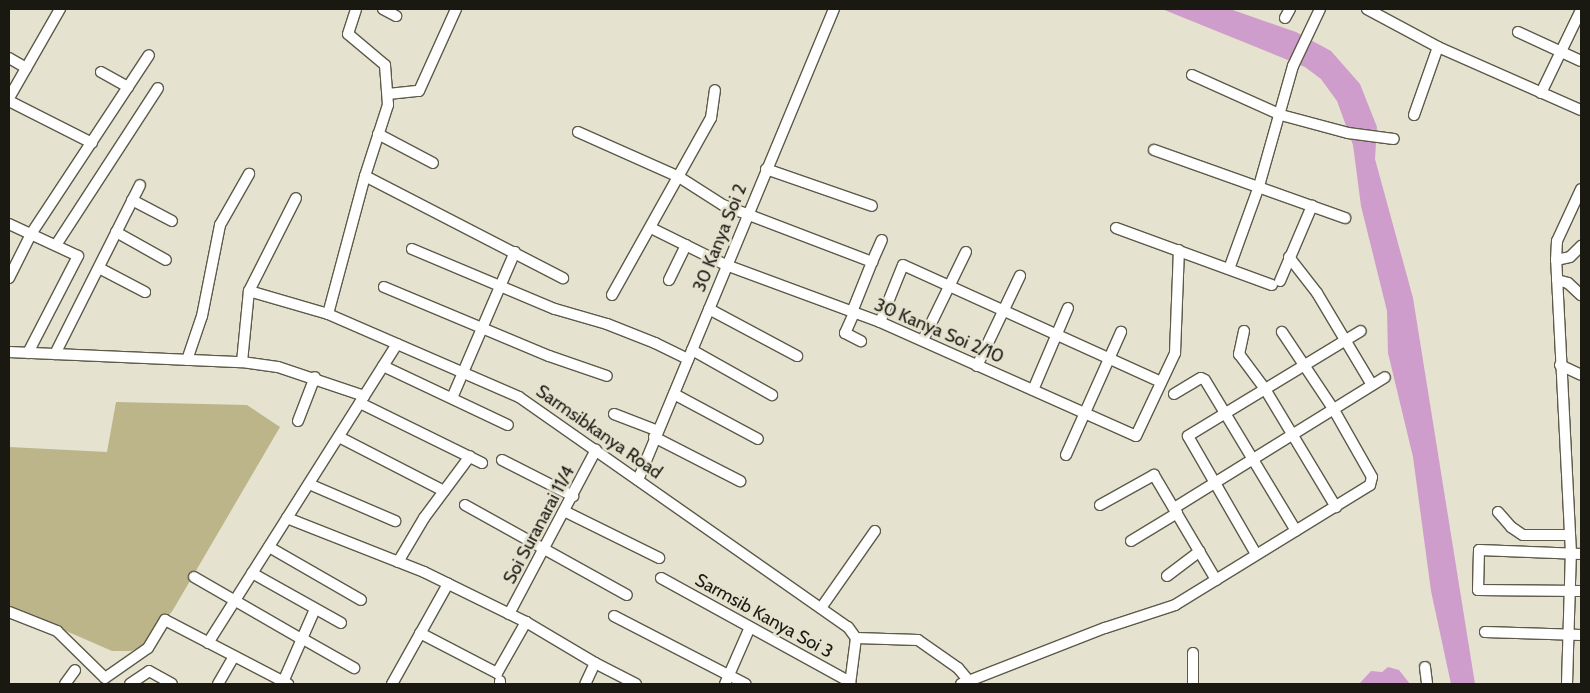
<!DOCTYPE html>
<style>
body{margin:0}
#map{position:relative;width:1590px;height:693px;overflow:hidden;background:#e5e2cf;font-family:Cabin,sans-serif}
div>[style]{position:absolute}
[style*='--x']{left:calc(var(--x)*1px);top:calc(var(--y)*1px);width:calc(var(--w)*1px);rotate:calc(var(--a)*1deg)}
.green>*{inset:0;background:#bbb589}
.water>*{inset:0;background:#cf9dcc}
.roads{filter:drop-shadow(1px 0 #5d5a4a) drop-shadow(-1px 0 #5d5a4a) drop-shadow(0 1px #5d5a4a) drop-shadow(0 -1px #5d5a4a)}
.minor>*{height:10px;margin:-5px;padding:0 5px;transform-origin:5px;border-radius:5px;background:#fff}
span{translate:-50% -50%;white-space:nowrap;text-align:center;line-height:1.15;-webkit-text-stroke:5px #e5e2cf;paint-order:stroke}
.street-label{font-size:18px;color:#191811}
.frame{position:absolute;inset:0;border:10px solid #191811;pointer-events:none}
</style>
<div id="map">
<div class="green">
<div style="clip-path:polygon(116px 402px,247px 405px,280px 427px,173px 610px,146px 645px,131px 651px,112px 651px,9px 606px,9px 447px,107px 452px)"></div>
</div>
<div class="water">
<div style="clip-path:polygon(1162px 9px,1230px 9px,1296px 32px,1331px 51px,1360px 84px,1377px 127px,1375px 159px,1413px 298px,1475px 684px,1451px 684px,1431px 591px,1413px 457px,1388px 353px,1387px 311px,1361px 206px,1353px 145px,1337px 101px,1321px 79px,1305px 67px)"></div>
<div style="clip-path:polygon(1388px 667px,1399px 670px,1410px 684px,1359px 684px,1371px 671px,1382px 672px)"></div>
</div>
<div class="roads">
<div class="minor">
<div style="--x:383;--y:9;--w:15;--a:28"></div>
<div style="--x:1367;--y:9;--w:81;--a:28.2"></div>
<div style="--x:1438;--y:47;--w:156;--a:23.8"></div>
<div style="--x:1285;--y:18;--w:10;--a:-61"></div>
<div style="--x:1518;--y:32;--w:69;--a:24.7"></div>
<div style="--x:9;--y:58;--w:20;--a:30"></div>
<div style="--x:101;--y:72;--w:31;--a:29"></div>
<div style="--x:1192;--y:75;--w:98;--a:24.2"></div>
<div style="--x:1281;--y:115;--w:69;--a:15"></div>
<div style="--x:1348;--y:133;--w:46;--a:7.4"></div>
<div style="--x:1541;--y:93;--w:92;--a:-64.3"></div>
<div style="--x:388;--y:94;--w:31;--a:-6"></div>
<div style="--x:419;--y:91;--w:90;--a:-65.7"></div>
<div style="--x:9;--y:98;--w:103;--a:-60.2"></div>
<div style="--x:9;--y:101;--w:93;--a:26.8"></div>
<div style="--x:1414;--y:115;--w:72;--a:-70.6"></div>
<div style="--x:578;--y:132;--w:111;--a:24"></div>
<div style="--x:679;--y:177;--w:52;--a:32.5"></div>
<div style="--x:723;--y:205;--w:160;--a:20.9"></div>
<div style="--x:872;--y:262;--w:54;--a:111.8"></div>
<div style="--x:378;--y:134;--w:62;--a:27.8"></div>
<div style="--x:1154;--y:150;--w:203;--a:19.6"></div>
<div style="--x:766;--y:169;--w:112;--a:19.2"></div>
<div style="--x:365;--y:176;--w:223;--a:27.3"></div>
<div style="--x:132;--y:200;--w:45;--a:27.7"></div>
<div style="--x:9;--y:224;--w:76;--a:24.9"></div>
<div style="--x:78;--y:256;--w:109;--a:117.3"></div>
<div style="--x:651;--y:228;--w:84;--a:26.3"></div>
<div style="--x:726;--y:265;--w:164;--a:20.3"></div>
<div style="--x:880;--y:322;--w:280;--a:24"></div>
<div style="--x:1136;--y:436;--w:92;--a:-64.8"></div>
<div style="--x:1175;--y:353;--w:103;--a:-87.8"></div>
<div style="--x:1116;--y:228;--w:166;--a:20.1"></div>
<div style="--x:116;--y:232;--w:57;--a:29.2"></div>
<div style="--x:56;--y:245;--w:187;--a:-57"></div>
<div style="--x:412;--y:249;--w:155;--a:22.8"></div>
<div style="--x:555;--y:309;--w:54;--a:16.1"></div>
<div style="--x:607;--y:324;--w:52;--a:21.6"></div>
<div style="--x:655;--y:343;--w:37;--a:26"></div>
<div style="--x:1289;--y:257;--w:46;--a:52.1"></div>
<div style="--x:1317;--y:293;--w:107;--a:59.1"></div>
<div style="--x:1556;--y:260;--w:14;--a:-12"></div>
<div style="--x:1570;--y:257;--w:16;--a:-45"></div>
<div style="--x:872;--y:262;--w:24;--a:-66"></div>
<div style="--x:99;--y:268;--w:52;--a:27.6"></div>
<div style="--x:1229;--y:269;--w:88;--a:-70.1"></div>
<div style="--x:1259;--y:186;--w:125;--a:-74.2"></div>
<div style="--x:1293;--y:66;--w:63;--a:-64.7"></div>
<div style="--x:9;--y:278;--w:49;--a:-63.4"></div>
<div style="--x:31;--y:234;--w:214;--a:-56.6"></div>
<div style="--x:669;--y:280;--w:39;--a:-64"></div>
<div style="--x:1557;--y:280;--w:11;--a:15"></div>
<div style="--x:1568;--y:283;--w:18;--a:43"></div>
<div style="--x:1280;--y:281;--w:82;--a:-66.9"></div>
<div style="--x:384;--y:287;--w:179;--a:22.7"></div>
<div style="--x:549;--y:356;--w:61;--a:19"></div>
<div style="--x:249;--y:291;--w:82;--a:16.2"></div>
<div style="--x:328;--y:314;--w:208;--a:23.5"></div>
<div style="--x:519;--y:397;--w:401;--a:35"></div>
<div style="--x:848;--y:627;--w:14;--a:54"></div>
<div style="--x:856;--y:638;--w:46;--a:97.4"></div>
<div style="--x:612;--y:295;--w:203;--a:-60.8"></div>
<div style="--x:711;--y:118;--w:28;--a:-82"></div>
<div style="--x:709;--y:309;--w:100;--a:28.1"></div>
<div style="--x:854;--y:313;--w:22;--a:114"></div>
<div style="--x:845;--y:333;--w:18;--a:27"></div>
<div style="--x:328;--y:314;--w:143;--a:-75"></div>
<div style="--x:365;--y:176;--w:75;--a:-72.1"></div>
<div style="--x:388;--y:105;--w:40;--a:-94.3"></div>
<div style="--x:385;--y:65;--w:48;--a:-140"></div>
<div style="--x:348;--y:34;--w:26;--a:-72"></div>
<div style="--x:880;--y:322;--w:61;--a:-68"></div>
<div style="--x:903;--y:265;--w:283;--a:24.4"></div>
<div style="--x:1244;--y:331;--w:24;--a:102"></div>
<div style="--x:1239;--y:354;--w:44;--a:53.4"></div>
<div style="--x:1265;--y:389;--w:138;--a:59"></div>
<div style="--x:923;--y:340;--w:98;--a:-64"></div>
<div style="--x:397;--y:344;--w:206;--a:122.3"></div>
<div style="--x:287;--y:518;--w:147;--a:21.5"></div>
<div style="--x:424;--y:572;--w:114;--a:26.1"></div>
<div style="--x:526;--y:622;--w:80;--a:30.7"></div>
<div style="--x:595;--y:663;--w:23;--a:115"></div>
<div style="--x:692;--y:350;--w:92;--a:29.4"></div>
<div style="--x:9;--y:352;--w:233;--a:2.5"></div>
<div style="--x:242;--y:362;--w:36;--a:8"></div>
<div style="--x:278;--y:367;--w:91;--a:18.6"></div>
<div style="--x:55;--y:354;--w:189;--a:-63.3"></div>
<div style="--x:187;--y:360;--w:46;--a:-71.2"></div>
<div style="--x:202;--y:316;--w:93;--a:-78.8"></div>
<div style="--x:220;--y:225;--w:59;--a:-60.4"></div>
<div style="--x:242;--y:362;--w:71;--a:-84.4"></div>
<div style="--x:249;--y:291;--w:104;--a:-63.2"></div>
<div style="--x:1560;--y:365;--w:23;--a:25"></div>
<div style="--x:383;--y:366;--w:138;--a:25.3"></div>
<div style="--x:977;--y:366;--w:100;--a:-64.5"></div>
<div style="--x:1033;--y:390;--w:89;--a:-66.9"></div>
<div style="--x:674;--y:394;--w:95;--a:28.2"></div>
<div style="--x:1174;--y:394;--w:31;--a:-31"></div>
<div style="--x:1201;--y:378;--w:4;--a:27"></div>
<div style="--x:1205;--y:380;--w:176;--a:58.9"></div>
<div style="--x:452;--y:398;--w:159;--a:-66.7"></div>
<div style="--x:360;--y:403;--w:136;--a:26.2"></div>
<div style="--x:614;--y:414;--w:47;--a:21.1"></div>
<div style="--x:298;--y:421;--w:47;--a:-68.9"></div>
<div style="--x:339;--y:437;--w:118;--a:27.2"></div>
<div style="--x:654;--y:437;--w:97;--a:27.1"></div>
<div style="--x:1066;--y:455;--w:135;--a:-65.9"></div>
<div style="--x:502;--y:460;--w:80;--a:26.9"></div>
<div style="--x:638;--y:480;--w:510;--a:-67.41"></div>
<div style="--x:309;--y:484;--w:94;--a:23.3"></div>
<div style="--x:465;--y:505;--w:185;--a:29.1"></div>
<div style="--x:1100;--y:505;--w:62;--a:-29.1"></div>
<div style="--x:1154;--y:475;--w:122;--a:59.4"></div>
<div style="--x:1174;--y:508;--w:248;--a:-31.8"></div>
<div style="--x:566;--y:512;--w:104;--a:26.3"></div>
<div style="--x:1498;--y:512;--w:20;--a:49"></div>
<div style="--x:1511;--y:527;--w:14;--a:34"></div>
<div style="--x:1523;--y:535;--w:47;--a:0"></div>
<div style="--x:1131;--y:541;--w:54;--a:-31.3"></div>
<div style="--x:269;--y:547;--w:106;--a:29.9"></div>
<div style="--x:1256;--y:554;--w:136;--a:-120"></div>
<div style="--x:1188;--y:436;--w:202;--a:-31.3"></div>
<div style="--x:1581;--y:554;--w:102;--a:-177.8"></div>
<div style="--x:1479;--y:550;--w:40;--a:91.4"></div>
<div style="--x:1478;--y:590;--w:103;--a:0.6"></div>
<div style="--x:398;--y:562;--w:51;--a:-59.4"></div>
<div style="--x:424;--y:518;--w:77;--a:-53.4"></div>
<div style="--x:252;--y:573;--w:102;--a:29.3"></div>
<div style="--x:1167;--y:576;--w:41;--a:-37.1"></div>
<div style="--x:194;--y:577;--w:126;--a:30"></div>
<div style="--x:661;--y:578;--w:216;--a:28.8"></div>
<div style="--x:821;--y:608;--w:94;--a:-55"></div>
<div style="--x:9;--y:612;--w:52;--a:21.6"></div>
<div style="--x:57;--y:631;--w:67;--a:44.4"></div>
<div style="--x:105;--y:678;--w:52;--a:-34.9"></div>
<div style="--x:148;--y:648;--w:33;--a:-59"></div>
<div style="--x:165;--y:620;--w:139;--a:27.5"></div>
<div style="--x:509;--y:614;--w:186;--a:-62.1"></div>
<div style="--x:614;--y:616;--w:148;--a:27.3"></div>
<div style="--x:1485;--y:632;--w:96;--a:1.8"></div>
<div style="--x:420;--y:633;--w:87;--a:27.5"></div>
<div style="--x:497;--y:673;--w:59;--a:-60.4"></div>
<div style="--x:856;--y:638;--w:62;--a:1.8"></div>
<div style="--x:918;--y:640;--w:49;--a:35"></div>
<div style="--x:958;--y:668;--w:17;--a:50"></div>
<div style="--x:303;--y:639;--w:59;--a:29.6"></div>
<div style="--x:208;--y:643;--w:148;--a:-57.7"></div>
<div style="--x:595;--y:663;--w:46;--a:27.1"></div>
<div style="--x:1425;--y:667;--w:17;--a:83"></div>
<div style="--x:500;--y:681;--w:3;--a:90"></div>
<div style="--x:283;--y:682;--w:80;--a:-66.3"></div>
<div style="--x:65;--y:684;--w:17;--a:-54"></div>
<div style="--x:130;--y:684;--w:23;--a:-34"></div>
<div style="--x:149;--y:671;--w:26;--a:29"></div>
<div style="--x:218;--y:684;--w:32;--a:-60"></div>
<div style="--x:392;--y:684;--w:115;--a:-60.8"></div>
<div style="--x:725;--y:684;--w:62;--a:-66.3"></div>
<div style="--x:961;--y:684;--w:155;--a:-21.3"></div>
<div style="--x:1105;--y:628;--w:74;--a:-18.2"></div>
<div style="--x:1175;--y:605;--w:229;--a:-31.6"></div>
<div style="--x:1370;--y:485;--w:8;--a:-76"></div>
<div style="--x:1372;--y:477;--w:77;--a:-119.6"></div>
<div style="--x:1334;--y:410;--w:94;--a:-123.7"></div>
<div style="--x:1193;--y:684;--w:31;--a:-90"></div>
<div style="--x:1567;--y:684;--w:131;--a:-88.3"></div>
<div style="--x:1571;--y:553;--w:293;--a:-92.9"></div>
<div style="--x:1556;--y:260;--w:19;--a:-87"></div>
<div style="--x:1557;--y:241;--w:57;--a:-65.2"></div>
</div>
</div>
<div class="street-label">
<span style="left:720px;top:238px;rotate:-68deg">30 Kanya Soi 2</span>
<span style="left:939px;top:331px;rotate:23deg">30 Kanya Soi 2/10</span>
<span style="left:599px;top:432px;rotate:35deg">Sarmsibkanya Road</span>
<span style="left:539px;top:525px;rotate:-62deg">Soi Suranarai 11/4</span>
<span style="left:764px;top:616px;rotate:29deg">Sarmsib Kanya Soi 3</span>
</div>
<div class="frame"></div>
</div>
